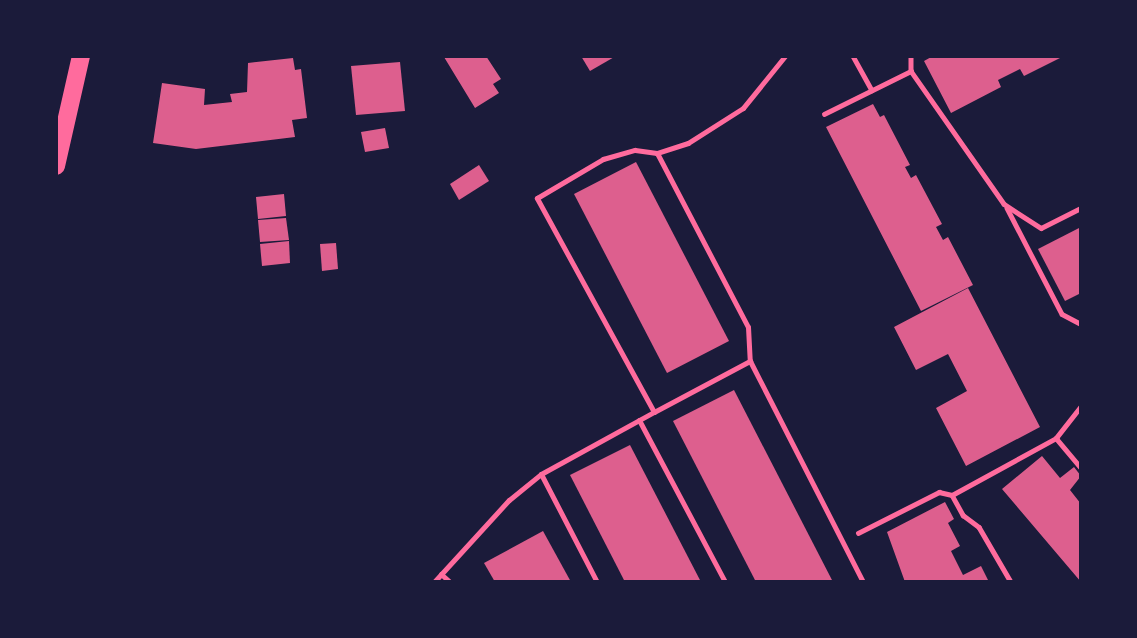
<!DOCTYPE html>
<style>
body{margin:0}
#map{position:relative;width:1137px;height:638px;overflow:hidden;background:#1b1b3a;font-family:"Zilla Slab",serif}
div>[style]{position:absolute}
[style*='--x']{left:calc(var(--x)*1px);top:calc(var(--y)*1px);width:calc(var(--w)*1px);rotate:calc(var(--a)*1deg)}
.building>*{inset:0;background:#dd5f8e}
.path>*{height:4.5px;margin:-2.25px;padding:0 2.25px;transform-origin:2.25px;border-radius:2.25px;background:#ff6b9d}
.service>*{height:5px;margin:-2.5px;padding:0 2.5px;transform-origin:2.5px;border-radius:2.5px;background:#ff6b9d}
.primary>*{height:18px;margin:-9px;padding:0 9px;transform-origin:9px;border-radius:9px;background:#ff6b9d}
span{translate:-50% -50%;white-space:nowrap;text-align:center;line-height:1.15;-webkit-text-stroke:7px #1b1b3a;paint-order:stroke}
.frame{position:absolute;inset:0;border:58px solid #1b1b3a;pointer-events:none}
</style>
<div id="map">
<div class="building">
<div style="clip-path:polygon(486px 56px,501px 79px,493px 84px,499px 93px,475px 108px,444px 57px)"></div>
<div style="clip-path:polygon(581px 56px,616px 56px,590px 71px)"></div>
<div style="clip-path:polygon(933px 56px,1064px 56px,1024px 76px,1020px 69px,998px 80px,1001px 87px,951px 113px,924px 61px)"></div>
<div style="clip-path:polygon(293px 58px,295px 70px,301px 69px,307px 118px,292px 120px,295px 137px,196px 149px,153px 143px,162px 83px,205px 89px,204px 105px,232px 102px,230px 94px,247px 92px,248px 63px)"></div>
<div style="clip-path:polygon(400px 62px,405px 111px,356px 115px,351px 66px)"></div>
<div style="clip-path:polygon(873px 104px,880px 117px,884px 115px,910px 165px,905px 167px,911px 178px,916px 175px,942px 224px,936px 227px,943px 240px,948px 237px,973px 285px,921px 311px,826px 127px)"></div>
<div style="clip-path:polygon(385px 128px,389px 148px,365px 152px,361px 132px)"></div>
<div style="clip-path:polygon(636px 162px,729px 341px,667px 373px,574px 194px)"></div>
<div style="clip-path:polygon(479px 165px,489px 181px,459px 200px,450px 184px)"></div>
<div style="clip-path:polygon(284px 194px,286px 216px,258px 219px,256px 197px)"></div>
<div style="clip-path:polygon(286px 218px,289px 240px,260px 242px,258px 220px)"></div>
<div style="clip-path:polygon(1081px 227px,1081px 293px,1065px 301px,1038px 249px)"></div>
<div style="clip-path:polygon(289px 241px,290px 263px,262px 266px,260px 244px)"></div>
<div style="clip-path:polygon(336px 243px,338px 269px,322px 271px,320px 244px)"></div>
<div style="clip-path:polygon(968px 288px,1040px 427px,966px 466px,936px 408px,967px 391px,948px 354px,916px 370px,894px 327px)"></div>
<div style="clip-path:polygon(734px 390px,833px 582px,756px 582px,673px 421px)"></div>
<div style="clip-path:polygon(630px 445px,701px 582px,625px 582px,570px 475px)"></div>
<div style="clip-path:polygon(1042px 456px,1060px 478px,1074px 467px,1081px 476px,1070px 490px,1081px 504px,1081px 582px,1002px 489px)"></div>
<div style="clip-path:polygon(945px 502px,954px 519px,948px 523px,960px 546px,951px 551px,963px 575px,981px 566px,989px 582px,905px 582px,887px 532px)"></div>
<div style="clip-path:polygon(543px 531px,571px 582px,495px 582px,484px 563px)"></div>
</div>
<div class="path">
<div style="--x:853;--y:56;--w:39;--a:61"></div>
<div style="--x:911;--y:56;--w:15;--a:90"></div>
<div style="--x:911;--y:71;--w:162;--a:55"></div>
<div style="--x:1004;--y:204;--w:44;--a:33"></div>
<div style="--x:1041;--y:228;--w:45;--a:-26.6"></div>
<div style="--x:824;--y:114;--w:97;--a:-26.3"></div>
<div style="--x:1007;--y:208;--w:119;--a:62.6"></div>
<div style="--x:1062;--y:314;--w:21;--a:28"></div>
<div style="--x:1056;--y:438;--w:39;--a:50"></div>
<div style="--x:952;--y:495;--w:23;--a:61"></div>
<div style="--x:963;--y:515;--w:20;--a:37"></div>
<div style="--x:979;--y:527;--w:64;--a:59.8"></div>
<div style="--x:858;--y:533;--w:91;--a:-26.8"></div>
<div style="--x:939;--y:492;--w:13;--a:13"></div>
<div style="--x:952;--y:495;--w:119;--a:-28.7"></div>
<div style="--x:1056;--y:438;--w:41;--a:-52"></div>
</div>
<div class="service">
<div style="--x:785;--y:56;--w:67;--a:128.9"></div>
<div style="--x:743;--y:108;--w:65;--a:147.5"></div>
<div style="--x:688;--y:143;--w:33;--a:162"></div>
<div style="--x:657;--y:153;--w:196;--a:62.4"></div>
<div style="--x:748;--y:327;--w:34;--a:87"></div>
<div style="--x:750;--y:361;--w:248;--a:62.9"></div>
<div style="--x:654;--y:412;--w:109;--a:-28"></div>
<div style="--x:639;--y:420;--w:183;--a:62"></div>
<div style="--x:541;--y:474;--w:122;--a:62.6"></div>
<div style="--x:441;--y:574;--w:12;--a:42"></div>
<div style="--x:434;--y:582;--w:111;--a:-47.6"></div>
<div style="--x:509;--y:500;--w:41;--a:-39.1"></div>
<div style="--x:541;--y:474;--w:129;--a:-28.8"></div>
<div style="--x:654;--y:412;--w:244;--a:-118.7"></div>
<div style="--x:537;--y:198;--w:77;--a:-30.6"></div>
<div style="--x:603;--y:159;--w:33;--a:-16"></div>
<div style="--x:635;--y:150;--w:22;--a:8"></div>
</div>
<div class="primary">
<div style="--x:56;--y:166;--w:113;--a:-77.2"></div>
</div>
<div class="frame"></div>
</div>
